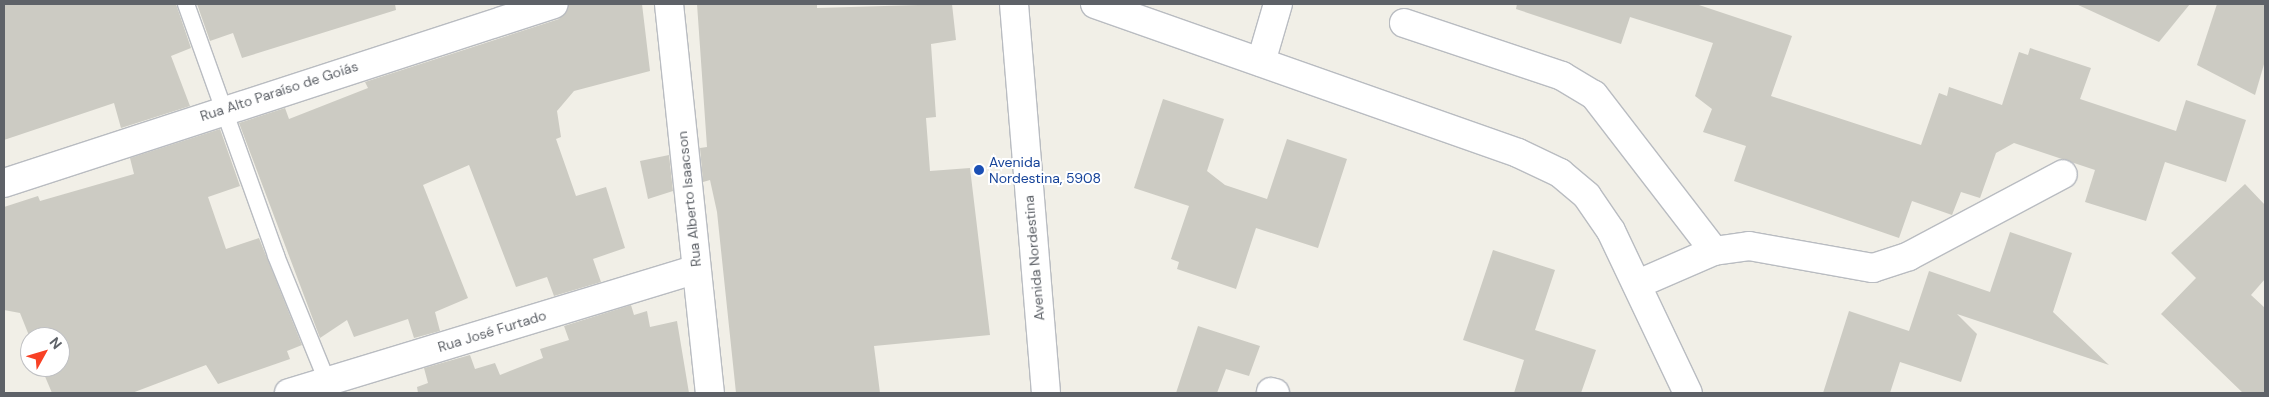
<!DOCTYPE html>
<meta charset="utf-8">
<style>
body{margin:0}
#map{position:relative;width:2269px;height:397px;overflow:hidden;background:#f1efe7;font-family:"DM Sans",sans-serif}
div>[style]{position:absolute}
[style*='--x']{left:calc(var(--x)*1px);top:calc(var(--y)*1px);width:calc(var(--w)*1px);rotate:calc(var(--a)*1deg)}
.building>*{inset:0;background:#cccbc3}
.roads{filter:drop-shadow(1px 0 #b9bcc1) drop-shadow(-1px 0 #b9bcc1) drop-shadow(0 1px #b9bcc1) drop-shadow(0 -1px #b9bcc1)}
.service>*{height:16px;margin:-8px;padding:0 8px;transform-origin:8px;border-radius:8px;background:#fff}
.minor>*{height:28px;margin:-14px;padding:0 14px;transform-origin:14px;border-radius:14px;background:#fff}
.secondary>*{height:28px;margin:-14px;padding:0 14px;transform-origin:14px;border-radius:14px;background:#fff}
.dots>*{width:14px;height:14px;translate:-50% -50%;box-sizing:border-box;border:2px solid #fff;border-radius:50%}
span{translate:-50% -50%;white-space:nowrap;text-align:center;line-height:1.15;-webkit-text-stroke:4px #fff;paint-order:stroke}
.street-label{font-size:14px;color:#5e6268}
.transit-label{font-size:14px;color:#164399}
.left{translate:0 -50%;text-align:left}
.frame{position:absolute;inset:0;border:5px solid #5e6268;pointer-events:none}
.north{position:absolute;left:20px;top:327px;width:50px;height:50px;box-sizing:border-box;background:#fff;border:1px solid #bfc0c3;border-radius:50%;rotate:51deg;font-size:14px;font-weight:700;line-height:20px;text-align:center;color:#5e6268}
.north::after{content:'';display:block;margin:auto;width:18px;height:22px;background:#f84125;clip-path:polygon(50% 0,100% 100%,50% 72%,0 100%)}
</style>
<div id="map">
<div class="building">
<div style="clip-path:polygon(4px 4px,176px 4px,191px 48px,171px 56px,190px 106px,121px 128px,114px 103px,4px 140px)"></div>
<div style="clip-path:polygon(197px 4px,395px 4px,396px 10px,242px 58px,233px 33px,210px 41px)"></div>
<div style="clip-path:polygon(569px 4px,642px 4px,650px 71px,574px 91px,557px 111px,561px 137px,556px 139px,576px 196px,606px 187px,625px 248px,593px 259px,601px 282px,554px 296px,547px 277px,516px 287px,469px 165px,423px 185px,468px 298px,435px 312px,440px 331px,414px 338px,408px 319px,354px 337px,347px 320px,320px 338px,239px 123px,285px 108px,289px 119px,368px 88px,365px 82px,559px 19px)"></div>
<div style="clip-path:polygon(697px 4px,817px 4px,817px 8px,952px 4px,956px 40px,931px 44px,936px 117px,926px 118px,930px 171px,970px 168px,990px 335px,874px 346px,880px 393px,736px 393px,717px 212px,710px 180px,703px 182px,700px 148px,707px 147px)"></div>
<div style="clip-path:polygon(1517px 4px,1696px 4px,1792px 36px,1771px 96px,1921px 145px,1939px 93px,1947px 96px,1949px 87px,2002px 105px,2019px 52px,2028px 55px,2030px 48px,2091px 68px,2080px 99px,2176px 131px,2186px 100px,2246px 120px,2226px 182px,2165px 162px,2146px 221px,2085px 202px,2095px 170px,2014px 143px,1996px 153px,1980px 198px,1961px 192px,1952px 215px,1912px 201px,1899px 238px,1734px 181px,1746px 146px,1703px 132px,1712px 109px,1695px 96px,1713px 43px,1630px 17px,1621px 44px,1516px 9px)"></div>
<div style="clip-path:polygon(2076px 4px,2190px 4px,2159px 42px)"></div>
<div style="clip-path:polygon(2217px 4px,2265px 4px,2265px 61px,2255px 95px,2197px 65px)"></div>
<div style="clip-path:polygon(1163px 99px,1224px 119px,1207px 171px,1225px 185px,1267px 199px,1287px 139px,1347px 159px,1318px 248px,1256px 228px,1236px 289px,1177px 269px,1179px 262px,1171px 259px,1189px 206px,1134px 188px)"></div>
<div style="clip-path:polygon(220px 129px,240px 186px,208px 197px,226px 249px,259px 238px,302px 345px,287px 351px,290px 359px,218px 384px,206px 365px,132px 393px,52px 393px,41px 367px,60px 367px,60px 337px,30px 338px,20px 313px,4px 310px,4px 207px,38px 196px,40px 201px,134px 174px,130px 158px)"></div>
<div style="clip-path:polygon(669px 155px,673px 191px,648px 199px,640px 161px)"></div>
<div style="clip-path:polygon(2245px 184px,2265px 205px,2265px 279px,2251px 295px,2265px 308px,2265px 393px,2243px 393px,2161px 314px,2196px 278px,2171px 253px)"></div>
<div style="clip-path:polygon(2010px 232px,2072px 253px,2053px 312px,2109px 365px,1957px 314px,1977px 334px,1961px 382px,1900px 362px,1890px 393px,1823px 393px,1849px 311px,1909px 331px,1929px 271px,1990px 292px)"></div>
<div style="clip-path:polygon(1493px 250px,1555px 270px,1535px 330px,1596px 350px,1581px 393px,1514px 393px,1524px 360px,1463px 340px)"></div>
<div style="clip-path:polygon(631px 305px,634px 315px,647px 311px,650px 327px,677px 321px,689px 393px,418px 393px,417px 387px,428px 383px,424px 368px,470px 355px,475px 369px,495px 363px,500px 375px,543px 358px,540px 349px,569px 340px,564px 326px)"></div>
<div style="clip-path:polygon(1198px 326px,1260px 346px,1249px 376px,1226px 369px,1217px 393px,1176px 393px)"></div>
</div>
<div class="roads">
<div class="service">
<div style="--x:186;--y:4;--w:268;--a:70.3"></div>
<div style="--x:276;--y:256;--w:135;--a:67.8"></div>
</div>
<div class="minor">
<div style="--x:669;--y:4;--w:391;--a:84"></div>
<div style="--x:1095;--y:4;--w:448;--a:19.4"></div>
<div style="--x:1518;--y:153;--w:47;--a:25.5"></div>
<div style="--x:1560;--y:173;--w:35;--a:40"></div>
<div style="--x:1587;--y:196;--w:42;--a:55.6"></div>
<div style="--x:1611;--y:231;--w:179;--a:64.6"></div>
<div style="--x:1404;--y:23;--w:167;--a:18.5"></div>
<div style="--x:1562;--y:76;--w:37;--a:31"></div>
<div style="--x:1594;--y:95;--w:197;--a:52.4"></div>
<div style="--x:1261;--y:62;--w:60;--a:-73.7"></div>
<div style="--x:4;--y:183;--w:578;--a:-18.03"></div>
<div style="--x:1638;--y:284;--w:83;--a:-23.5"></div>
<div style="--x:1714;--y:251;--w:35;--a:-8"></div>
<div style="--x:1749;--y:246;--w:126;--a:10.1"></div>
<div style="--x:1873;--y:268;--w:38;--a:-18"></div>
<div style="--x:1909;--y:256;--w:174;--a:-28"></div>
<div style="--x:1271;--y:392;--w:4;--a:14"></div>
<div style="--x:289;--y:393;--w:425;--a:-16.9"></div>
</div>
<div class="secondary">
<div style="--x:1014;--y:4;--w:390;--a:85.3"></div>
</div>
</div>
<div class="dots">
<div style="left:979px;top:170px;background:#1a4fb4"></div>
</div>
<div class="street-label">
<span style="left:279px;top:91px;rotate:-18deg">Rua Alto Paraíso de Goiás</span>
<span style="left:689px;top:199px;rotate:-96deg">Rua Alberto Isaacson</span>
<span style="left:1034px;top:258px;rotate:-95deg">Avenida Nordestina</span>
<span style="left:492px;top:331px;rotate:-17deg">Rua José Furtado</span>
</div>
<div class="transit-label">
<span class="left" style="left:989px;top:170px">Avenida<br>Nordestina, 5908</span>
</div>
<div class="frame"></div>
<div class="north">N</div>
</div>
